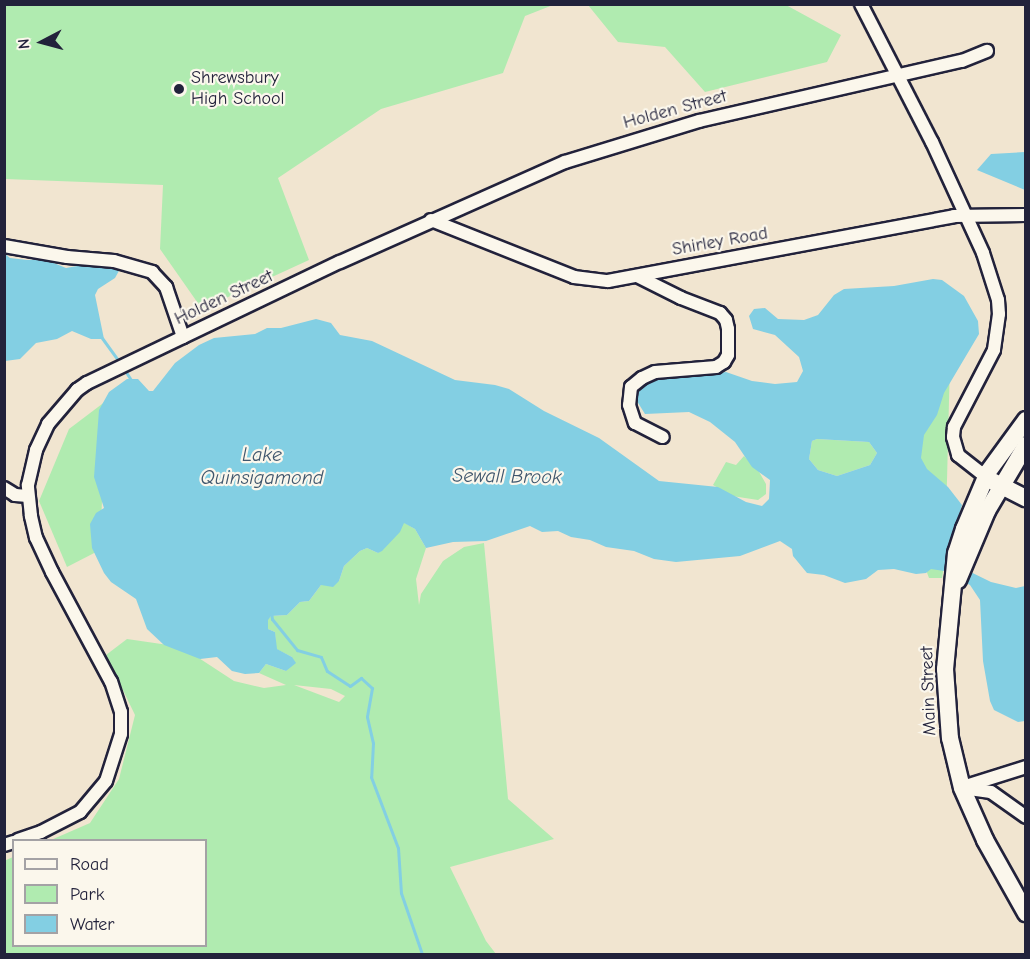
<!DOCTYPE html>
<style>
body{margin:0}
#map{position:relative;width:1030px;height:959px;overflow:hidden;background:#f1e5d0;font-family:"Comic Neue",sans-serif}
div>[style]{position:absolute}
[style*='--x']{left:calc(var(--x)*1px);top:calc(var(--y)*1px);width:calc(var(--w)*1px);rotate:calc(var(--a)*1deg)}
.green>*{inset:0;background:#b0ebb0}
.water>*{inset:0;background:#83cfe3}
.stream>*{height:3px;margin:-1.5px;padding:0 1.5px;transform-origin:1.5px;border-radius:1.5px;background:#83cfe3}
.roads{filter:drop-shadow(2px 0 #22223b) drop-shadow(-2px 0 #22223b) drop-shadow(0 2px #22223b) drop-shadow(0 -2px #22223b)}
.minor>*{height:12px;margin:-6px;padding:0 6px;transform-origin:6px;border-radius:6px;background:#fbf7ec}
.secondary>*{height:16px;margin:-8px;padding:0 8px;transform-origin:8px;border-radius:8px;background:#fbf7ec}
.dots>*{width:16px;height:16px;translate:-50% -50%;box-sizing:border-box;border:3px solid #fbf7ec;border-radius:50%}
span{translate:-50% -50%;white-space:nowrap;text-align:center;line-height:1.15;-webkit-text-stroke:4.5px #fbf7ec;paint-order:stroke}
.poi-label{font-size:18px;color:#22223b}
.left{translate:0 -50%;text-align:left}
.street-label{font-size:18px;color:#22223b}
.water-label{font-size:20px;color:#3f566d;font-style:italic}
.frame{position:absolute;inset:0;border:6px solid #22223b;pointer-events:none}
.legend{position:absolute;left:12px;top:839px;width:195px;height:108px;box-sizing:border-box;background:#fbf7ec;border:2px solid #a4a2a5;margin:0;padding:8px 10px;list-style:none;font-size:18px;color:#22223b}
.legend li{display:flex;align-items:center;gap:12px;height:30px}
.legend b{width:30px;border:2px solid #a4a2a5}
.north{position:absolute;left:12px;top:12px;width:60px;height:60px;-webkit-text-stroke:4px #fbf7ec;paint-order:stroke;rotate:264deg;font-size:16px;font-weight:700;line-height:24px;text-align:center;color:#22223b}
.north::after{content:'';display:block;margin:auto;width:21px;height:27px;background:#22223b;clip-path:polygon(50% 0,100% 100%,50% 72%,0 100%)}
</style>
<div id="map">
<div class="green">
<div style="clip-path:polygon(5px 4px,553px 4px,553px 5px,525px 16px,503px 73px,381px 109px,278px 178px,309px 260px,202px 309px,160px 249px,163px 185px,5px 179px)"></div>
<div style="clip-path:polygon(588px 5px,786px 5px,841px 35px,827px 62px,705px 92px,665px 47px,618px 42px)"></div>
<div style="clip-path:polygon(950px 361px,945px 560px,942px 578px,929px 578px,922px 559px,913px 478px,932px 395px)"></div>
<div style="clip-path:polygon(106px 401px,100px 550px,67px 567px,39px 501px,69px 429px)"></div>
<div style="clip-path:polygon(817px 439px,869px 442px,877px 453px,870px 465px,837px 476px,818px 470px,809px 459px,812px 441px)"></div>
<div style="clip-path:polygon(744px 456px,758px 470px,766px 484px,766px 494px,758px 500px,732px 496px,713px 485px,726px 462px,736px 465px)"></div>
<div style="clip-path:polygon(evenodd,403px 522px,415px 529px,426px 548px,416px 579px,419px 605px,421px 594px,443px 561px,464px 547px,484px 543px,508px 799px,554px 839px,450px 867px,486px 941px,496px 954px,5px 954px,4px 861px,13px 857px,14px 946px,206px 946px,206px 840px,51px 840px,90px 823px,119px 779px,135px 715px,106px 655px,127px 639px,182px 647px,234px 681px,264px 688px,286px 685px,259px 673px,266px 664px,286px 671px,292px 657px,276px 649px,275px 632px,268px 629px,267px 620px,271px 616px,287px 615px,300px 602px,309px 601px,321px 585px,339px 581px,344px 566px,360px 551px,367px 548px,378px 553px,403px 522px,294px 685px,331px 689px,345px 696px,339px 702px,294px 685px)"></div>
</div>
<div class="water">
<div style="clip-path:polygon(1025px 152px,1025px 190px,977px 170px,991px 154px)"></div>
<div style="clip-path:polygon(4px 253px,10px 258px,27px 260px,44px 259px,66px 268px,94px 263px,120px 269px,115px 278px,98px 289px,95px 295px,104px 339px,91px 339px,72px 331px,57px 339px,36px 343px,20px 359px,5px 361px)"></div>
<div style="clip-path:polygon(evenodd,933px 279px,942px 280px,964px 296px,978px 321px,979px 334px,944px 393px,937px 415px,924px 435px,921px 458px,927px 469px,948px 487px,962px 505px,946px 560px,991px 582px,1016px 588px,1025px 586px,1025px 721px,1018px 722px,994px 710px,990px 701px,983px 661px,980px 600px,970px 585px,944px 571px,931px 569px,926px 573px,916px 574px,894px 569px,878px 570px,866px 579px,845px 583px,824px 575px,807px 573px,793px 556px,792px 549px,780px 541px,740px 556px,676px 562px,654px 559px,634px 551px,606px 547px,590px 540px,571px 537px,558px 531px,542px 532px,530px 526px,486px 541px,453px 542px,426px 548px,415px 529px,404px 523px,400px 532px,382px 551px,378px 553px,367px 548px,360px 551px,344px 566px,339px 581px,333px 587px,321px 585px,309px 601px,300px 602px,287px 615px,271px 616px,268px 620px,268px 629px,275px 632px,277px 649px,292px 657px,296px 663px,286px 671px,266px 664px,259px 673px,245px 674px,232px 671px,217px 657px,200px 659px,164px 645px,147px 629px,136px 599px,111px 582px,104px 573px,92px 548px,90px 524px,96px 513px,104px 508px,94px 477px,99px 410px,109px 392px,127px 379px,138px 379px,149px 391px,153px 391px,175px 363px,199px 345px,214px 338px,255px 334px,267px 328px,281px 328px,316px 319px,331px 323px,340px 335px,372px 341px,455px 380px,495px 385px,509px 389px,544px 411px,599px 438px,659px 481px,718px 487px,746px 502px,762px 506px,769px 499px,770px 480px,752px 467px,735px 442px,710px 422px,689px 412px,645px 414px,635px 398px,638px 387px,650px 377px,672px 375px,687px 377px,726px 372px,752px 381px,775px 384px,797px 382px,803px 371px,799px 357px,775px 335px,753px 329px,749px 316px,754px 309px,765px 308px,778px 319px,804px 320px,818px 315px,834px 295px,844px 289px,894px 286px,933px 279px,817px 439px,869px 442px,877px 453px,870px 465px,837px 476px,818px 470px,809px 459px,812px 441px,817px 439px)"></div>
</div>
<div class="stream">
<div style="--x:102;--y:338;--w:26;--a:54"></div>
<div style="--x:126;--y:372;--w:13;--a:58"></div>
<div style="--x:271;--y:612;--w:7;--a:82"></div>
<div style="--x:272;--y:619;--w:40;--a:51"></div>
<div style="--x:297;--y:650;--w:25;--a:16"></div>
<div style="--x:321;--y:657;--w:15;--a:67"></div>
<div style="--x:327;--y:671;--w:27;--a:33"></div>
<div style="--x:350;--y:686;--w:14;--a:-36"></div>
<div style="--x:361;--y:678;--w:15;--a:42"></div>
<div style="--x:372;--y:688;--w:29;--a:100"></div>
<div style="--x:367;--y:717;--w:27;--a:77"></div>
<div style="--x:373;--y:743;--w:34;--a:93"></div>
<div style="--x:371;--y:777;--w:76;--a:69.2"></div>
<div style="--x:398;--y:848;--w:45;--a:86.2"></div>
<div style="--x:401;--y:893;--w:65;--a:71"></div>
</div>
<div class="roads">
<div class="minor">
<div style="--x:861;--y:4;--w:155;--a:62.8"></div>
<div style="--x:932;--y:142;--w:122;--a:65.3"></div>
<div style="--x:983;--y:253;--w:49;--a:72.3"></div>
<div style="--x:998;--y:300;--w:14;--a:86"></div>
<div style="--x:999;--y:314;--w:36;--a:98"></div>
<div style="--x:994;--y:350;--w:87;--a:117.5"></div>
<div style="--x:954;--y:427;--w:10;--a:96"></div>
<div style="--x:953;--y:437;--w:19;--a:74"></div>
<div style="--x:958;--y:455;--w:36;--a:38"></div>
<div style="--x:431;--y:220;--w:154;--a:21.7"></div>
<div style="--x:574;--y:277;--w:34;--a:7"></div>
<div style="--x:608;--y:281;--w:352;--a:-10.6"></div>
<div style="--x:954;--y:216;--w:72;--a:-0.8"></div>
<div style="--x:4;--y:246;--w:64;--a:9.9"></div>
<div style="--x:67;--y:257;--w:47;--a:4.9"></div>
<div style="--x:114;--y:261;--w:40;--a:16"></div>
<div style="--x:152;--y:272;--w:21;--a:47"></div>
<div style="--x:166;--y:287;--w:53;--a:71.2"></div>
<div style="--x:637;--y:276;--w:49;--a:26.6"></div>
<div style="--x:681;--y:298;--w:42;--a:21"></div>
<div style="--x:720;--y:313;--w:9;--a:49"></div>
<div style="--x:726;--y:320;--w:9;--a:77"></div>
<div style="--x:728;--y:329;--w:26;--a:90"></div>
<div style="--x:728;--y:355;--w:8;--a:120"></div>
<div style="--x:724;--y:362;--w:9;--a:148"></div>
<div style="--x:716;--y:367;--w:61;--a:175.3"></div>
<div style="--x:655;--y:372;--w:14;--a:155"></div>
<div style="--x:642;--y:378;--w:14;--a:141"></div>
<div style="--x:631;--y:387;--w:18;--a:96"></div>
<div style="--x:629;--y:405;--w:19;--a:72"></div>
<div style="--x:635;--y:423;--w:31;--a:27"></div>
<div style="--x:4;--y:488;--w:13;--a:32"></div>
<div style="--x:15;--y:495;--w:13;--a:4"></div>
<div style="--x:969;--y:785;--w:60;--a:-17.5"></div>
<div style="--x:962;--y:788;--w:29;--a:8"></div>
<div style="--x:991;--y:792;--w:43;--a:35.5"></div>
<div style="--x:18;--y:840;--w:24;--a:-19"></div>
<div style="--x:41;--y:832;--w:44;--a:-27.1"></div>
<div style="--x:80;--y:812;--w:40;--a:-50"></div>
<div style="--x:106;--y:781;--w:49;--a:-72.3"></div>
<div style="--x:121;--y:734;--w:22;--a:-90"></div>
<div style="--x:121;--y:712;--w:32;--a:-108"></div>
<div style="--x:111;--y:682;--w:125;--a:-118.2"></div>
<div style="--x:52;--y:572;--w:38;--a:-115"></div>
<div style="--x:36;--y:538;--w:23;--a:-103"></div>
<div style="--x:31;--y:516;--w:31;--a:-96"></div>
<div style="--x:28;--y:485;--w:36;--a:-77"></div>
<div style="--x:36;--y:450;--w:29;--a:-65"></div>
<div style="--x:48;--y:424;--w:45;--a:-49.5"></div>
<div style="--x:77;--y:390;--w:12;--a:-35"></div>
<div style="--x:87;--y:383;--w:280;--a:-25.6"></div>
<div style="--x:340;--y:262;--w:246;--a:-24"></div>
<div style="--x:565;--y:162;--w:140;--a:-17"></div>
<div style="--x:699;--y:121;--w:270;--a:-12.9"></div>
<div style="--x:962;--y:61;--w:27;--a:-22"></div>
<div style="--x:4;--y:845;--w:10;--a:-17"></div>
</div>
<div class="secondary">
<div style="--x:1026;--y:420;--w:64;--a:126.2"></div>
<div style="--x:988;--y:472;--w:62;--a:112.8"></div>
<div style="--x:964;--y:529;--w:25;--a:108"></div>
<div style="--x:956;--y:553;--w:117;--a:95.4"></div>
<div style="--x:945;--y:669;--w:69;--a:85.9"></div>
<div style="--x:950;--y:738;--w:51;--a:76.5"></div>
<div style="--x:962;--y:788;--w:57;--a:66.1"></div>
<div style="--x:985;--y:840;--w:84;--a:60.7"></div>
<div style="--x:992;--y:481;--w:38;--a:27"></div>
<div style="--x:958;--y:580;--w:75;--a:-67.2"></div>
<div style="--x:987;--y:511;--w:77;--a:-59.4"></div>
</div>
</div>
<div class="dots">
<div style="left:179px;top:89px;background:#22223b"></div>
</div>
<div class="poi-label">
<span class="left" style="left:191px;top:89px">Shrewsbury<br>High School</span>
</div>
<div class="street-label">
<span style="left:675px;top:110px;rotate:-15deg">Holden Street</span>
<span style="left:720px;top:242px;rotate:-10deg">Shirley Road</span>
<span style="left:224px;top:298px;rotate:-25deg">Holden Street</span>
<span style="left:929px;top:691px;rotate:-92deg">Main Street</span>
</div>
<div class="water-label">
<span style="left:262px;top:466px">Lake<br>Quinsigamond</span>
<span style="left:507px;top:476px;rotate:1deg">Sewall Brook</span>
</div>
<div class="frame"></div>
<ul class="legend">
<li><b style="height:8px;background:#fbf7ec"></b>Road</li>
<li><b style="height:16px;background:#b0ebb0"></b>Park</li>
<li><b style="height:16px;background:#83cfe3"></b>Water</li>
</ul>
<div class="north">N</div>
</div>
